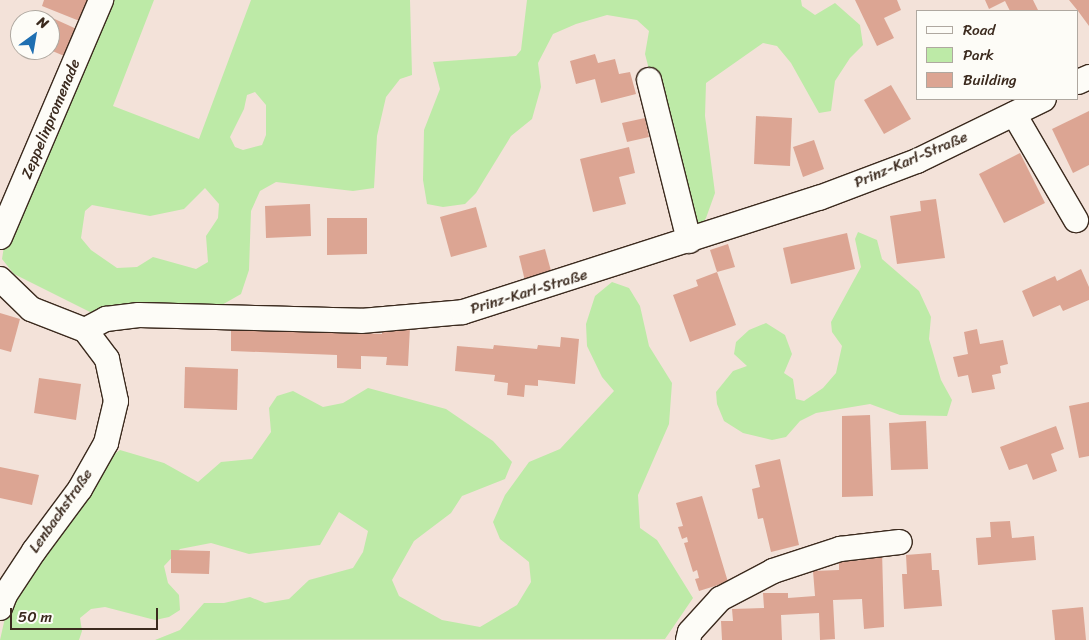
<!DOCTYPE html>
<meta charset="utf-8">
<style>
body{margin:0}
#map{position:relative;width:1089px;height:640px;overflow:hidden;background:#f3e2d9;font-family:Sriracha,sans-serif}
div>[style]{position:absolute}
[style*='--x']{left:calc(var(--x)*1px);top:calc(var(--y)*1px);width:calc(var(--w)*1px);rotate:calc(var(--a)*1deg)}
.green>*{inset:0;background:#bdeaa7}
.building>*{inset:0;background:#dca593}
.roads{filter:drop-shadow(1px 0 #3b2a1e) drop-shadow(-1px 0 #3b2a1e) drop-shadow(0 1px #3b2a1e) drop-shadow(0 -1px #3b2a1e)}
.minor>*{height:24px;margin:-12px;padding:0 12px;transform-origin:12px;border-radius:12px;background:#fdfcf7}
span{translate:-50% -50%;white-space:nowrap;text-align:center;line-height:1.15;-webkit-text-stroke:5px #fdfcf7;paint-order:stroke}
.street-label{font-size:15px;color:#3b2a1e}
.legend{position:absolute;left:916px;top:10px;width:162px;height:90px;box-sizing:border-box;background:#fdfcf7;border:1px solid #afa8a0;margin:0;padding:6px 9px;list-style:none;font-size:15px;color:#3b2a1e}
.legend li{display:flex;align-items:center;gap:10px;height:25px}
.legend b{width:25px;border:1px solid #afa8a0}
.north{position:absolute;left:10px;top:10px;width:50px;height:50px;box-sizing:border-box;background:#fdfcf7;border:1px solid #afa8a0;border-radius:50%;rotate:32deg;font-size:14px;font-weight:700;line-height:20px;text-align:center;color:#3b2a1e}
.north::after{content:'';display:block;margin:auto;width:18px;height:22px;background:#1f6fb2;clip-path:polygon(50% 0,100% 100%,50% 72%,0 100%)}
.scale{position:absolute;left:10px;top:608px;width:148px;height:22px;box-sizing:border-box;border:2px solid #3b2a1e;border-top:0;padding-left:6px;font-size:15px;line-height:18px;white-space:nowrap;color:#3b2a1e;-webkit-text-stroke:4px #fdfcf7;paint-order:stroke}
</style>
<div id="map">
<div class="green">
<div style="clip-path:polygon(evenodd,106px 0,154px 0,113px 106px,199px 139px,251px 0,410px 0,412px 75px,400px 79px,386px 97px,377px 136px,374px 188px,353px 191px,276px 182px,260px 191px,251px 211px,249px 270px,241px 294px,220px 306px,96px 315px,14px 274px,2px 259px,6px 234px,106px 0,255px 92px,266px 105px,266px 135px,262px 145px,243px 150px,235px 147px,230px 137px,244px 109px,247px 95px,255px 92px,106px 0,205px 188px,219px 204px,218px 218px,206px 236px,208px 262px,196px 269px,153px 257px,137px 267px,117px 268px,91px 250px,81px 238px,85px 211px,92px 205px,150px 216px,184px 209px,205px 188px)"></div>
<div style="clip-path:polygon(527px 0,801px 0,802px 6px,815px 15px,835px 3px,860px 25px,863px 45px,850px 58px,835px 81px,831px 111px,819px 113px,791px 63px,777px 46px,763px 43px,706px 83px,705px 116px,715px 193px,706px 218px,700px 227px,682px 196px,645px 54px,649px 31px,637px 20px,607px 15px,576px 24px,553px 34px,538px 63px,541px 87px,532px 119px,511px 136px,476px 193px,465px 204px,443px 207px,427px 204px,423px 180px,424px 130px,440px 89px,433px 62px,516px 56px,521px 50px)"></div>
<div style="clip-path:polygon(858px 232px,877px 240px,882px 259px,919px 291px,931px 317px,929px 339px,941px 380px,952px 400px,947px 416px,900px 415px,870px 404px,816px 413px,800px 421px,786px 437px,772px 440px,743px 433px,724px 421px,717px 404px,716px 392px,733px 371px,747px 366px,734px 354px,736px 342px,749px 330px,766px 323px,785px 335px,792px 354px,784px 373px,793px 379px,796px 399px,804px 401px,823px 388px,836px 373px,842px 346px,832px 332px,831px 322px,861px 267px,855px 239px)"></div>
<div style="clip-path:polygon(612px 282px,629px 288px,640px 306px,649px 346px,672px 383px,669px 424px,638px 495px,640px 528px,657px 540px,693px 598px,665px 639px,155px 640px,180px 630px,204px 603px,224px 603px,250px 597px,265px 603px,289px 599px,309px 580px,353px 568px,363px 552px,368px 531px,339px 512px,320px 545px,249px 554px,211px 543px,180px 549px,164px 566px,168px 583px,179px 595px,180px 610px,169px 617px,155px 620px,105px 607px,91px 609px,80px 618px,82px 631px,79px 640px,0 640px,9px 600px,105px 461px,120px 450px,164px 463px,198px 482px,221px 462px,252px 459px,271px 432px,269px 408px,277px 396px,293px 391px,323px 407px,343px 403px,368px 388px,446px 409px,493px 441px,512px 462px,505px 479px,462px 496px,451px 513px,414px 541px,392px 580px,399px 596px,442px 620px,480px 627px,517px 605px,531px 582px,529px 562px,500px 539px,493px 522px,505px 495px,529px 462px,560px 449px,614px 391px,602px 377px,587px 346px,586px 324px,595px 296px)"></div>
</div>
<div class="building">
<div style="clip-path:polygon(44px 0,96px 0,87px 24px,42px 6px)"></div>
<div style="clip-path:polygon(855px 0,897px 0,901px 10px,884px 18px,894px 38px,877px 46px)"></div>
<div style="clip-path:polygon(985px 0,1033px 0,1038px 10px,1010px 11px,1005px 1px,989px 9px)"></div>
<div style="clip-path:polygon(1069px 0,1089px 0,1089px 26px,1078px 11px)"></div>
<div style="clip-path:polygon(48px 16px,81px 31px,69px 58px,50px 50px)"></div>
<div style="clip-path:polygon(595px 54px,598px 63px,615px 59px,619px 74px,630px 72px,636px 94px,601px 103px,595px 79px,576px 84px,570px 61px)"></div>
<div style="clip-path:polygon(891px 85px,911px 119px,884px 134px,864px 100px)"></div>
<div style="clip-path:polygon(1089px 111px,1089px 165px,1073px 173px,1052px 129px)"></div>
<div style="clip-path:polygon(756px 116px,792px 118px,790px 166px,754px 164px)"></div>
<div style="clip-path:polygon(645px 118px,649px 137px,627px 142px,622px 123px)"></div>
<div style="clip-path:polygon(814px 140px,824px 169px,803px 177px,793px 147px)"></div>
<div style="clip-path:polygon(629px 147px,635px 173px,619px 177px,626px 204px,593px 212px,580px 159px)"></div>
<div style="clip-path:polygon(1020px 153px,1045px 203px,1004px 223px,979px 174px)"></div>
<div style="clip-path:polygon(936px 199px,945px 258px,897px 264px,890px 216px,921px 211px,920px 201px)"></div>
<div style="clip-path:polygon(310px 204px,311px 236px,266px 238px,265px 206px)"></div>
<div style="clip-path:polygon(476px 207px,487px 247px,451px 257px,440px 217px)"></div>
<div style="clip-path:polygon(327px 218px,367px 218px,367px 254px,327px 255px)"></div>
<div style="clip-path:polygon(847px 233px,855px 269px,791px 284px,783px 248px)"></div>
<div style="clip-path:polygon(728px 244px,735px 267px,717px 272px,710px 250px)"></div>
<div style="clip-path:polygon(545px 249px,553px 278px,526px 285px,519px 256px)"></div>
<div style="clip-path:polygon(1081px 269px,1089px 287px,1089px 300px,1063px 311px,1060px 305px,1033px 317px,1022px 291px,1055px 276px,1057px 281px)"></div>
<div style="clip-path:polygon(717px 272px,736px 325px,690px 342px,673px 295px,698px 286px,696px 280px)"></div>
<div style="clip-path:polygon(0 313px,20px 319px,11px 352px,0 349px)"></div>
<div style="clip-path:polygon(382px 326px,410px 327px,408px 366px,386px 365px,387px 357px,361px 356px,361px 369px,337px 368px,337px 355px,231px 351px,231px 328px,364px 328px,364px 333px,382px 334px)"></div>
<div style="clip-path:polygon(977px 329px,980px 344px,1003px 340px,1008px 364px,1000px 366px,1001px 373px,992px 375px,995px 389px,972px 393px,968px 375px,958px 377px,953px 357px,968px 354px,964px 332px)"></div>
<div style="clip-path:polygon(561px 337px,579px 339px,575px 384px,538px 380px,538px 386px,525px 385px,524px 397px,507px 395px,508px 383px,494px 381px,495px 375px,455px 371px,457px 346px,493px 349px,494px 345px,537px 349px,538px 345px,560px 347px)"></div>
<div style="clip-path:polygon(185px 367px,238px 369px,237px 410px,184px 408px)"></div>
<div style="clip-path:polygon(39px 378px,81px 384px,76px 420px,34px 413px)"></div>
<div style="clip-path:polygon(1089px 402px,1089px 456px,1079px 458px,1069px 406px)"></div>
<div style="clip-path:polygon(870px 415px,873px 496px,842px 497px,842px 416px)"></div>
<div style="clip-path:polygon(926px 421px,928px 469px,891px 470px,889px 423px)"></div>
<div style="clip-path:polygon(1056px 426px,1064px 449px,1051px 454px,1057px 471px,1033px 480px,1027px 464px,1009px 470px,1000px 447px)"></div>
<div style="clip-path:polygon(780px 459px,799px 545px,771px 552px,763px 518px,758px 519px,752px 489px,760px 487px,755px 465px)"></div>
<div style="clip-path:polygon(0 467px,39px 475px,32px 505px,0 498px)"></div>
<div style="clip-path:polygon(702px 496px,728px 582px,699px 591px,695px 579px,699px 578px,697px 570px,693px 572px,684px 543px,688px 542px,687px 537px,682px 539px,678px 527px,683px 526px,676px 503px)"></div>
<div style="clip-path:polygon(1010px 521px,1012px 538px,1034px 536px,1036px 560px,978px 565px,976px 538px,991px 537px,990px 522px)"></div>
<div style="clip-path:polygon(171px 550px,210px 551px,209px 574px,171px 573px)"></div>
<div style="clip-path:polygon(882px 550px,884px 627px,864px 629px,862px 599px,833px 600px,835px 639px,820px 640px,819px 613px,781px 615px,782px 640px,722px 640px,721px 621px,733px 621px,732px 609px,764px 608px,763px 593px,788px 593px,788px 598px,815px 596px,813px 571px,839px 570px,839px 562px,861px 560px,860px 552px)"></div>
<div style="clip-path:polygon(931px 553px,932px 570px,939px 570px,942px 606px,904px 609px,902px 574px,907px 574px,906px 555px)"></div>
<div style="clip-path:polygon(1083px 607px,1086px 640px,1055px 640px,1052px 610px)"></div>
</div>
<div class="roads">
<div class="minor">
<div style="--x:649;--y:80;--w:166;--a:76"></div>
<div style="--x:1078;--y:82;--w:12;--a:-24"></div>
<div style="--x:1014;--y:114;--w:123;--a:59.7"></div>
<div style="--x:0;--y:237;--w:258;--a:-66.9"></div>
<div style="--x:0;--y:279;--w:43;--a:44.1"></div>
<div style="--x:31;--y:309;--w:58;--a:21.3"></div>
<div style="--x:85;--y:330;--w:24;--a:-28"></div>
<div style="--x:106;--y:319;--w:33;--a:-7"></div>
<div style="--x:139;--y:315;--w:222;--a:1.5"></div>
<div style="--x:361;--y:321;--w:102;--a:-5"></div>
<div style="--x:463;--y:312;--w:374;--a:-17.8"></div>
<div style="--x:819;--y:198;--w:105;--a:-20.7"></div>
<div style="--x:917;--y:161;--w:141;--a:-26"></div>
<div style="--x:0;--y:608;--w:14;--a:-69"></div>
<div style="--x:5;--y:595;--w:53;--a:-56.6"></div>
<div style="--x:34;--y:551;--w:77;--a:-53.4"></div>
<div style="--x:80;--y:489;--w:53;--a:-60.5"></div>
<div style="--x:106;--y:443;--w:43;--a:-76.6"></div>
<div style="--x:116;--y:401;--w:43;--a:-102.1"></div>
<div style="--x:107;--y:359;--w:36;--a:-127"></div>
<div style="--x:688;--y:640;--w:8;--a:-76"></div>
<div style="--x:690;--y:632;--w:45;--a:-47.7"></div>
<div style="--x:720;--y:599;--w:60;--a:-27.8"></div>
<div style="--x:773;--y:571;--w:71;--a:-18.2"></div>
<div style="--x:840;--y:549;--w:60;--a:-6.7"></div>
</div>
</div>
<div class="street-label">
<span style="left:51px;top:119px;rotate:-67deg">Zeppelinpromenade</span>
<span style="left:911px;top:160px;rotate:-23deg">Prinz-Karl-Straße</span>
<span style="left:529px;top:292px;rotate:-17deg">Prinz-Karl-Straße</span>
<span style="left:61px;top:511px;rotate:-55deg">Lenbachstraße</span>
</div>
<ul class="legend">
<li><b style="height:6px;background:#fdfcf7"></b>Road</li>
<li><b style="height:14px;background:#bdeaa7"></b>Park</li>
<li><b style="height:14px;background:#dca593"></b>Building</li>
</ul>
<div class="north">N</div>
<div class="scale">50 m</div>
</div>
